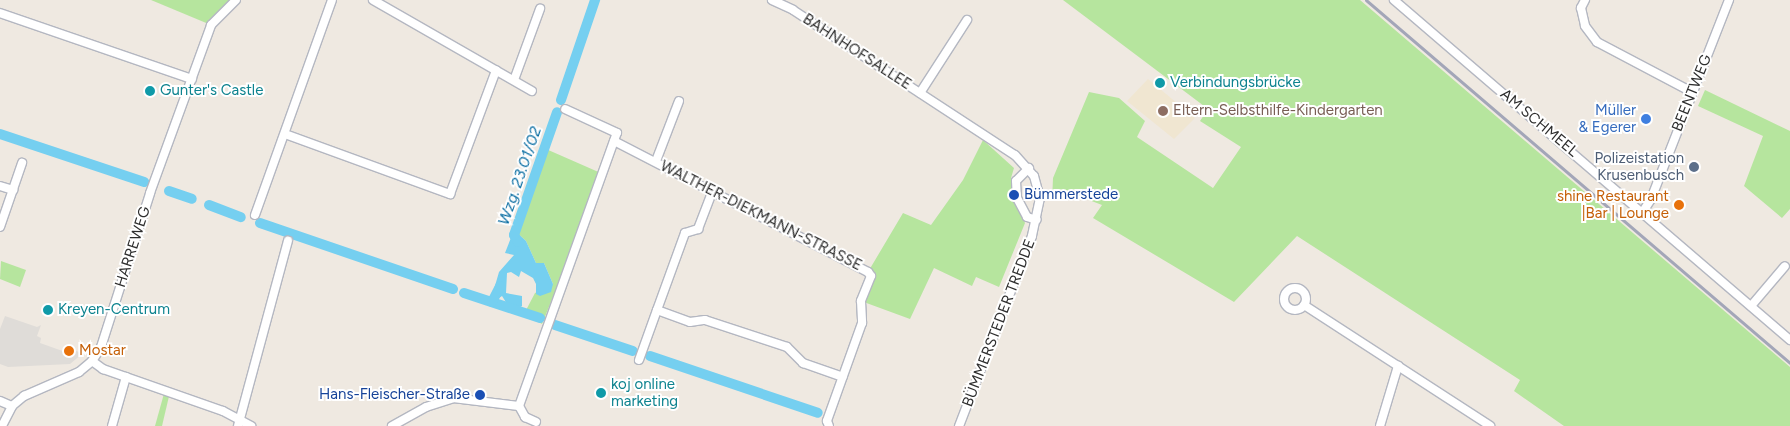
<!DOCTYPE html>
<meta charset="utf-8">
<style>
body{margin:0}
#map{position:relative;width:1790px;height:426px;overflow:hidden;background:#efe9e1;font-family:Figtree,sans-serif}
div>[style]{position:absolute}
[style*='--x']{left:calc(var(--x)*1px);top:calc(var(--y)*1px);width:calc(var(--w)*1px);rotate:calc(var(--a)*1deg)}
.education>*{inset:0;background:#f0e6d1}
.green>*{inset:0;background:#b6e59e}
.plaza>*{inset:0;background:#dfdcd8}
.water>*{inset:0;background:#75cff0}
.canal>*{height:10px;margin:-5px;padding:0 5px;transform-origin:5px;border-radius:5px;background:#75cff0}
.roads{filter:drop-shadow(1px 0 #b4b7c1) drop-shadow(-1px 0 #b4b7c1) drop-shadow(0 1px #b4b7c1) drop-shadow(0 -1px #b4b7c1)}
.street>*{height:8px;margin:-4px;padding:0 4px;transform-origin:4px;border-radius:4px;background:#fff}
.street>.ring{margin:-4px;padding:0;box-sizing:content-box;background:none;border:8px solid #fff;border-radius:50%}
.rail>*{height:3px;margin:-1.5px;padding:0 1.5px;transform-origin:1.5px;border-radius:1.5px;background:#a3a6b8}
.dots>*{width:14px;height:14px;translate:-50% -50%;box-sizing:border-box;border:2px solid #fff;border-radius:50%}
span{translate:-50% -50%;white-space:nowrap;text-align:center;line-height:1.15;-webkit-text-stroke:4px #fff;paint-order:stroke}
.street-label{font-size:15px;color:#2e2e2e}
.culture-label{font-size:15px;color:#0d838f}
.left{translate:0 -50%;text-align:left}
.shop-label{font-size:15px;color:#366cbe}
.right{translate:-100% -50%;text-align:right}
.education-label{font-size:15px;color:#785e54}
.service-label{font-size:15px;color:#4e5e75}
.transit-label{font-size:15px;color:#164399}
.food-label{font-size:15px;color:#c56008}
.water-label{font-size:16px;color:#0d6fa3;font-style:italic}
</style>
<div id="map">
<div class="education">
<div style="clip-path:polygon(1148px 79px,1195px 118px,1174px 139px,1127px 101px)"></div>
</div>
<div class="green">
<div style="clip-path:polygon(151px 0,236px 0,211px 25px)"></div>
<div style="clip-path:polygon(1063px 0,1360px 0,1790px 367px,1790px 426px,1564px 426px,1514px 391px,1520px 380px,1297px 236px,1234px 302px,1093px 218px,1102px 205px,1063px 190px,1052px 201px,1053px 178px,1089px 92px,1119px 98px,1145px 121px,1137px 137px,1213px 188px,1241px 147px,1200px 121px,1208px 109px)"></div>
<div style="clip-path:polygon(1705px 90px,1790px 131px,1790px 209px,1782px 218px,1744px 186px,1763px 136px,1698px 106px)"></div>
<div style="clip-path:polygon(983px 140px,1014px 168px,1011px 178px,1013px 199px,1025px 223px,999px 287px,976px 277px,972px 286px,934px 268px,910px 319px,861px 301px,868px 272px,903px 213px,931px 225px,963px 180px)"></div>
<div style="clip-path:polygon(546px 149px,603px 174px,542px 324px,524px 314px,535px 293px,553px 284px,544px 263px,536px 263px,526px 241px,514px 230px)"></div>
<div style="clip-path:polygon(1px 261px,26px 270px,20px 287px,0 279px)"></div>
<div style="clip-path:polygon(165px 390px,170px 392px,162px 426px,155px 426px)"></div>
</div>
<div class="plaza">
<div style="clip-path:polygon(5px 316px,37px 327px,41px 325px,37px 336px,41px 338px,40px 343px,71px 354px,73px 349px,82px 354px,70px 364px,8px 367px,0 364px,0 329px)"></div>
</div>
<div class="water">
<div style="clip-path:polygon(514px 230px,526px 241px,536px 263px,544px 263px,553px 284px,551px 292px,540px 296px,536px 294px,536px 284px,533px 278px,521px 271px,519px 277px,511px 272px,507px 273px,506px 293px,522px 296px,522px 306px,517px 309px,509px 307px,502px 296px,496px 300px,492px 296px,499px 272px,514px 255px,505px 253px)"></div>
</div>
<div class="canal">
<div style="--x:561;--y:100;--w:106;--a:-71.2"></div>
<div style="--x:0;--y:134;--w:152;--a:18.4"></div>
<div style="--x:169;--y:191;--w:24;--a:19"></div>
<div style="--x:209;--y:205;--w:34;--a:21"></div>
<div style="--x:260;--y:223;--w:204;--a:18.9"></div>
<div style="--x:518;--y:242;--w:8;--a:-120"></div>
<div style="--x:514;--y:235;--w:130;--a:-70.7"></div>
<div style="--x:464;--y:293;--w:80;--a:18.2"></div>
<div style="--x:492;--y:302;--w:18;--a:-63"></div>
<div style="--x:555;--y:325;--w:82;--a:18.4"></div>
<div style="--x:650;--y:356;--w:177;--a:18.7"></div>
</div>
<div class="roads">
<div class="street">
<div style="--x:373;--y:0;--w:183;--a:29.8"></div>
<div style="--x:772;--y:0;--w:23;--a:25"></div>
<div style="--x:793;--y:10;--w:265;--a:33.2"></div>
<div style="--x:1015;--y:155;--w:28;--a:48"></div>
<div style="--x:1034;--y:176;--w:23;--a:75"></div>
<div style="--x:1040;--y:198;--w:39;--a:102"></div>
<div style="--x:1032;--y:236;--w:204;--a:111"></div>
<div style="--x:1394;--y:0;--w:522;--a:40.65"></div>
<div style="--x:1585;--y:0;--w:9;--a:117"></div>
<div style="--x:1581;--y:8;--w:18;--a:77"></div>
<div style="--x:1585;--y:26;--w:20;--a:53"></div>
<div style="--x:1597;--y:42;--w:107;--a:27.8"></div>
<div style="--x:0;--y:13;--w:203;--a:19"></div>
<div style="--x:514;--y:80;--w:76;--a:-69.9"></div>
<div style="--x:920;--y:93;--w:87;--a:-57.2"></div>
<div style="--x:285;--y:134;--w:176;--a:20"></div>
<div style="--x:450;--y:194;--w:132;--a:-69.6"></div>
<div style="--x:614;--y:141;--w:286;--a:27.3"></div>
<div style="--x:868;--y:272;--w:5;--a:53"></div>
<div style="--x:871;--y:276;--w:27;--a:112"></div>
<div style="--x:861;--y:301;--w:22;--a:87"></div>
<div style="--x:862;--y:323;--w:104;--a:109.7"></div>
<div style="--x:827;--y:421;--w:5;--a:68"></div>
<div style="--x:656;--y:161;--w:64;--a:-69"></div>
<div style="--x:1029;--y:168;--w:18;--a:135"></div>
<div style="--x:1016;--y:181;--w:17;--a:87"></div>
<div style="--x:1017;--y:198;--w:21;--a:62"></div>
<div style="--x:1027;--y:217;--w:10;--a:17"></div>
<div style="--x:0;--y:186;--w:14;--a:17"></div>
<div style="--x:1642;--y:213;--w:17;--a:-57"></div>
<div style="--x:1651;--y:199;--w:214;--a:-68.6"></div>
<div style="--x:255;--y:215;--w:228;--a:-70.3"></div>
<div style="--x:0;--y:227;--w:68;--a:-71"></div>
<div class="ring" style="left:1284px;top:288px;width:14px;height:14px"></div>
<div style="--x:1304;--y:305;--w:222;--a:33"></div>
<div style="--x:1751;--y:306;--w:52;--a:-49.6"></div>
<div style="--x:657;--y:310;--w:82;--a:-70"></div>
<div style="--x:685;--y:233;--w:14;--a:-17"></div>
<div style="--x:698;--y:229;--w:40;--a:-69"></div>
<div style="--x:639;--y:360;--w:53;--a:-70.2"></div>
<div style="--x:657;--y:310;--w:35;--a:20"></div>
<div style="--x:690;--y:322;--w:15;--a:-8"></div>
<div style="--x:705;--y:320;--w:86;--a:18.2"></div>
<div style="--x:787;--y:347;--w:23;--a:45"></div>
<div style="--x:803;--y:363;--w:42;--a:19.3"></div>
<div style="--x:92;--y:361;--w:14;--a:36"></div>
<div style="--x:103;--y:369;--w:127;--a:19.3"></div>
<div style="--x:223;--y:411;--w:32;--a:28"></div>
<div style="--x:0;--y:401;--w:13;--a:23"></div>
<div style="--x:519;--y:406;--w:290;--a:-70.3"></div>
<div style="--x:617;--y:133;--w:57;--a:-155.2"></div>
<div style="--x:2;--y:426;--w:22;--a:-63"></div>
<div style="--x:12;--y:406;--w:16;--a:-40"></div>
<div style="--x:24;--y:396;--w:60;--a:-23.6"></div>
<div style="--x:79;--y:372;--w:17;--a:-40"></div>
<div style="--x:92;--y:361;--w:17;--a:-57"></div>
<div style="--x:101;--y:347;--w:162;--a:-72.3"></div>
<div style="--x:150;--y:193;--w:179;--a:-70"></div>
<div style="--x:211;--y:25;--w:35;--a:-45"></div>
<div style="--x:112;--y:426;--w:51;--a:-74.1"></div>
<div style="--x:238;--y:426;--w:192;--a:-74.9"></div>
<div style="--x:392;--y:426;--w:39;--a:-29"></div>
<div style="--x:426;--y:407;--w:28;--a:-18"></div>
<div style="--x:453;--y:398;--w:66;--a:6.9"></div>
<div style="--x:519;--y:406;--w:13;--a:61"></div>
<div style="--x:525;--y:417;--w:12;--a:24"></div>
<div style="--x:1380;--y:426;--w:63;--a:-73.3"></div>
</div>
</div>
<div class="rail">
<div style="--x:1366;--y:0;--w:558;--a:40.57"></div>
</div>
<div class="dots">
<div style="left:1160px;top:83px;background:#0f9aa8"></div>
<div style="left:150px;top:91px;background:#0f9aa8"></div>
<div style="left:1163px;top:111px;background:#8d6e63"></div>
<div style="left:1646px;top:119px;background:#3f7fe0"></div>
<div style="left:1694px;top:167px;background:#5c6f8a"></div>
<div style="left:1014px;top:195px;background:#1a4fb4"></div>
<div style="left:1679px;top:205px;background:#e8710a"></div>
<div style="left:48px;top:310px;background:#0f9aa8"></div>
<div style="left:69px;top:351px;background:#e8710a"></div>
<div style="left:601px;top:393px;background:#0f9aa8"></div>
<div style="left:480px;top:395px;background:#1a4fb4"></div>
</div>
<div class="street-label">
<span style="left:857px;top:52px;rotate:33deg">BAHNHOFSALLEE</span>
<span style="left:1692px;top:93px;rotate:-68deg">BEENTWEG</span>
<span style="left:1539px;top:123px;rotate:40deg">AM SCHMEEL</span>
<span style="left:761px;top:216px;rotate:27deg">WALTHER-DIEKMANN-STRASSE</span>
<span style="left:133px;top:247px;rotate:-72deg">HARREWEG</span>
<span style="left:999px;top:323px;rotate:-69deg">BÜMMERSTEDER TREDDE</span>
</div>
<div class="culture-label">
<span class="left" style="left:1170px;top:83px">Verbindungsbrücke</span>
<span class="left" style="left:160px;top:91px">Gunter's Castle</span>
<span class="left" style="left:58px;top:310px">Kreyen-Centrum</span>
<span class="left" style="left:611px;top:393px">koj online<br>marketing</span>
</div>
<div class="shop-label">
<span class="right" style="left:1636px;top:119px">Müller<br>&amp; Egerer</span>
</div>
<div class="education-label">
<span class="left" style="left:1173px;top:111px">Eltern-Selbsthilfe-Kindergarten</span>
</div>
<div class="service-label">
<span class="right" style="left:1684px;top:167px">Polizeistation<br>Krusenbusch</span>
</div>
<div class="transit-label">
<span class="left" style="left:1024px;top:195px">Bümmerstede</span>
<span class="right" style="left:470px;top:395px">Hans-Fleischer-Straße</span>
</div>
<div class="food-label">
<span class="right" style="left:1669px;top:205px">shine Restaurant<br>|Bar | Lounge</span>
<span class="left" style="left:79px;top:351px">Mostar</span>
</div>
<div class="water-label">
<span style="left:520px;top:176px;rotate:-71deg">Wzg. 23.01/02</span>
</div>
</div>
